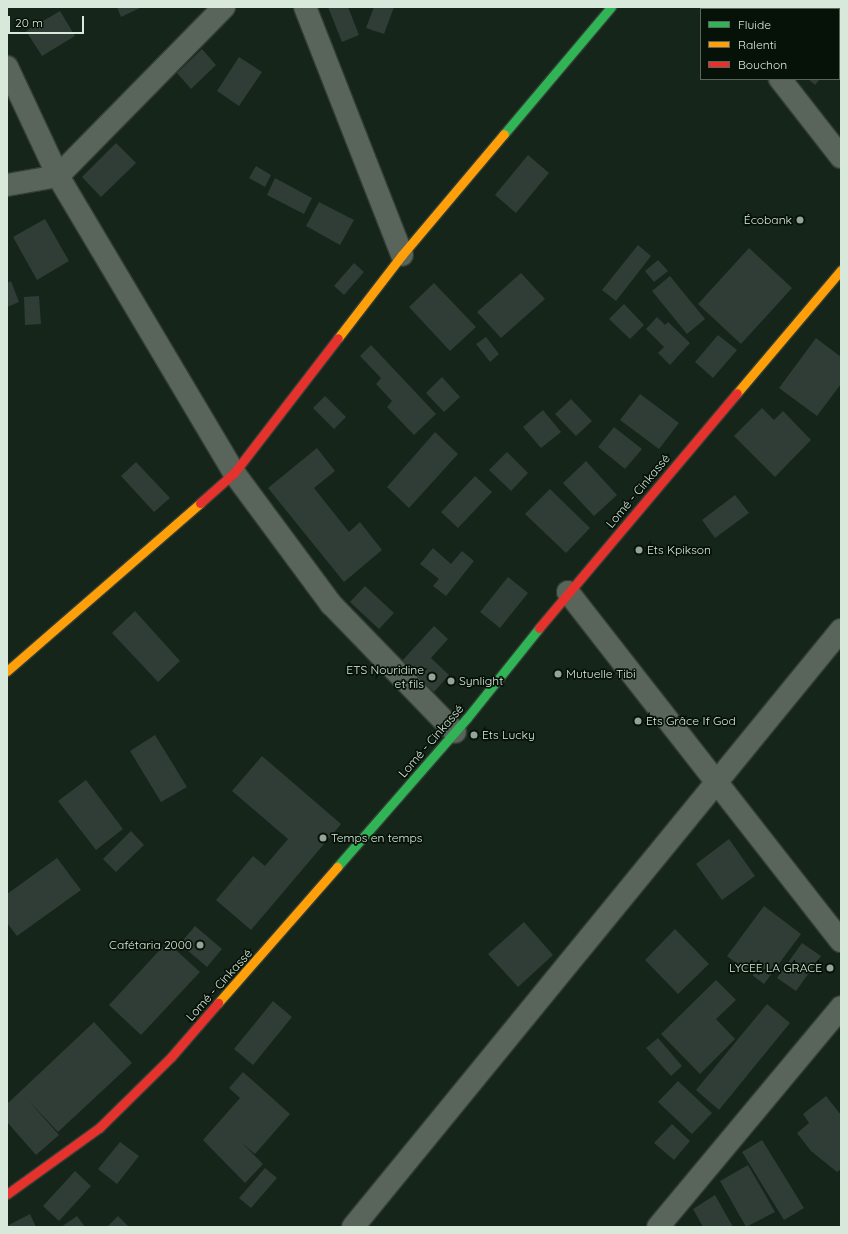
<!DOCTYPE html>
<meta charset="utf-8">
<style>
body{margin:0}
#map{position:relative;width:848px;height:1234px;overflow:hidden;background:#15251a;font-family:Quicksand,sans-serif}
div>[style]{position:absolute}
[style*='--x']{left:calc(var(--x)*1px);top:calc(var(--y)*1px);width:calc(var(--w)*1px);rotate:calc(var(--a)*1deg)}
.building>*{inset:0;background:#2f3d36}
.roads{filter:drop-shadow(1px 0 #323e35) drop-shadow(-1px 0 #323e35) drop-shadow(0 1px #323e35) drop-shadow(0 -1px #323e35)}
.street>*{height:22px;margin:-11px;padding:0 11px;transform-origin:11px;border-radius:11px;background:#59645b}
.fast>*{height:9px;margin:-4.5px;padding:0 4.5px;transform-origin:4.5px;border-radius:4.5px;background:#30b455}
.slow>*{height:9px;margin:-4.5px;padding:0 4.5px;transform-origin:4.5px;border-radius:4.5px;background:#ff9f0a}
.jam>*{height:9px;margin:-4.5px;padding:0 4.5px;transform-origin:4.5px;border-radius:4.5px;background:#e5322d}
.dots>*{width:11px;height:11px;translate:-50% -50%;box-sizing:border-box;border:2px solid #061108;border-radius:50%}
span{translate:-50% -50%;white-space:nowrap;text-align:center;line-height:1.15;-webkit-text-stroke:3.5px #061108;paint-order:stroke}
.poi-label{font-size:12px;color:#d8e9db}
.right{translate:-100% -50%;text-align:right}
.left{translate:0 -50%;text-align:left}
.street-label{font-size:12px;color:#d8e9db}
.frame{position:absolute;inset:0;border:8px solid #d8e9db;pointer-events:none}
.legend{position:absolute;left:700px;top:8px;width:140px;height:72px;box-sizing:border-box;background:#061108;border:1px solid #5a675c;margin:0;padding:5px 7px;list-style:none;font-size:12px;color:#d8e9db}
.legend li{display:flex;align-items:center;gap:8px;height:20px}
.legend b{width:20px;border:1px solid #5a675c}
.scale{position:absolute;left:8px;top:16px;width:76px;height:18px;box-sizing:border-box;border:2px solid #d8e9db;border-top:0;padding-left:5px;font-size:12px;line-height:14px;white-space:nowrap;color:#d8e9db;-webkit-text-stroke:3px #061108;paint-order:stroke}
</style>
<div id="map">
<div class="building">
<div style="clip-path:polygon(117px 7px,142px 7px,121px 17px)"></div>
<div style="clip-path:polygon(328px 7px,348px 7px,359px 35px,342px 42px)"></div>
<div style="clip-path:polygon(374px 7px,394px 7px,384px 34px,366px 28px)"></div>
<div style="clip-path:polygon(60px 11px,75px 36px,42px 56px,26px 31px)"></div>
<div style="clip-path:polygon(841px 12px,841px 54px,839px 56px,839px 15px)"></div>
<div style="clip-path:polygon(202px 49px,216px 65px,191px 89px,177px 73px)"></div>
<div style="clip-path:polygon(239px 57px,262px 72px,239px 106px,217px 91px)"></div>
<div style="clip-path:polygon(808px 79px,820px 79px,815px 85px)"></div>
<div style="clip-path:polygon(116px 143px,136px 163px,101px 197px,82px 177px)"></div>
<div style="clip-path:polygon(528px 155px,549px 173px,516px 213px,495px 195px)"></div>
<div style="clip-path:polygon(256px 166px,271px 175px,265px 187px,249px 178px)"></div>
<div style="clip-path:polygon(275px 178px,312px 198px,304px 214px,267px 195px)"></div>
<div style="clip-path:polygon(319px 202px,354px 220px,340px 245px,306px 226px)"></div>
<div style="clip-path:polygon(45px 219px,69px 261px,37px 280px,13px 237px)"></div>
<div style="clip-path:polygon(638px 245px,651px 256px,616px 301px,602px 290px)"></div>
<div style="clip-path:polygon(749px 248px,792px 288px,741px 344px,698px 304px)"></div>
<div style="clip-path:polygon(658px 260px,668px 271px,654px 282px,645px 271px)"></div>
<div style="clip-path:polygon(354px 263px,364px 272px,344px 295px,334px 286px)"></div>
<div style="clip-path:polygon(521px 273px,545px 299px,501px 338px,477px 312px)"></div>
<div style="clip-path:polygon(670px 276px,705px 319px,687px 334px,652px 291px)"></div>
<div style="clip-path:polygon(11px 281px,19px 302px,7px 307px,7px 283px)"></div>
<div style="clip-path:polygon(434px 283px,476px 327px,450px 351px,409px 307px)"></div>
<div style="clip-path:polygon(39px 296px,41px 324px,25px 325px,24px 297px)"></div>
<div style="clip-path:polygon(624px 304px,644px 325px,630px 339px,609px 319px)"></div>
<div style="clip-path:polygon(657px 317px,665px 325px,668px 322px,690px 343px,670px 365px,658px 353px,664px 347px,646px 329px)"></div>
<div style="clip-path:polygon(718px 335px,737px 350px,713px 378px,695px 362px)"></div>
<div style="clip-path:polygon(486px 337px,499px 354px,490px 362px,476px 344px)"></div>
<div style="clip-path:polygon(816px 338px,841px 357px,841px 384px,817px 416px,779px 388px)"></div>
<div style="clip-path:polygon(371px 345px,436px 414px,414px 435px,387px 407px,392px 401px,376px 384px,381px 378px,360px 356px)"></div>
<div style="clip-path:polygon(442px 377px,460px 397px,444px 412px,426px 393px)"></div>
<div style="clip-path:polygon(640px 394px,679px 423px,659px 449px,620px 420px)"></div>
<div style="clip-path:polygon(325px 396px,346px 417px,334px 429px,313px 408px)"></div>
<div style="clip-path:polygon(571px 399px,592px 421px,576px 436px,555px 414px)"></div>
<div style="clip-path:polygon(762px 408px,774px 420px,783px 411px,811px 440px,775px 477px,734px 436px)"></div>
<div style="clip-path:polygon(543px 410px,561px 432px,541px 448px,523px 427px)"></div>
<div style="clip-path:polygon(614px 427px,642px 449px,625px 469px,598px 447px)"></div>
<div style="clip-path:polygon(435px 432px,458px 454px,409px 508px,387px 487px)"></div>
<div style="clip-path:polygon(317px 448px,335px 471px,314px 488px,349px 532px,360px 522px,382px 550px,344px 582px,268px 488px)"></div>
<div style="clip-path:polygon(507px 452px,528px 473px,511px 491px,489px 470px)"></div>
<div style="clip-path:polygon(586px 461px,617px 495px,594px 516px,563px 483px)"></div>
<div style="clip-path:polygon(136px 462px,170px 498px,154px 512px,121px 476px)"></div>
<div style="clip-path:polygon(475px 476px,492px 492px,458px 528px,441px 512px)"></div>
<div style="clip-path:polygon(550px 489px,590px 528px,566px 553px,525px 514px)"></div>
<div style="clip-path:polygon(735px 495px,749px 513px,715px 538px,702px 520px)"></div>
<div style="clip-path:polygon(433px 548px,451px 564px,462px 551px,474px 561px,446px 596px,433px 586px,439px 579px,420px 564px)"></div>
<div style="clip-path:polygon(508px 577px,528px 593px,500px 628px,480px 612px)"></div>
<div style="clip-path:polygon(365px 586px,394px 613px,379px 629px,350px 602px)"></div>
<div style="clip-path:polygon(135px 611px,180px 661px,158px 682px,112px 633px)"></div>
<div style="clip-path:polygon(434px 626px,448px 639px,431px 658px,449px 675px,434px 692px,401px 662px)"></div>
<div style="clip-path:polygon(155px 735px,187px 787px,161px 802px,130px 751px)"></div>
<div style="clip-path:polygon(262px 756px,341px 824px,251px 930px,216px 900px,253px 856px,265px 866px,288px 839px,232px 791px)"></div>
<div style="clip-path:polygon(86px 780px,123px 829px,96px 850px,58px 801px)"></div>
<div style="clip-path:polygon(131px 831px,144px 845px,116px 872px,103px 859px)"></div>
<div style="clip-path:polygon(729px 839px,755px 876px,722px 900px,696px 864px)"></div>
<div style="clip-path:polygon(57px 858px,81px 890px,17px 936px,7px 923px,7px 894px)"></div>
<div style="clip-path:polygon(764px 906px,801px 934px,764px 984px,727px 956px)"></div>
<div style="clip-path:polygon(524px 922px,553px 955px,518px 987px,488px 954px)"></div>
<div style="clip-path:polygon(195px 926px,222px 949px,207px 967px,180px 944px)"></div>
<div style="clip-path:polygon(675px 929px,709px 964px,678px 994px,645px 960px)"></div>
<div style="clip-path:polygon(167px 942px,200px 972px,141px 1035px,109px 1005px)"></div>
<div style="clip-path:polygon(802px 943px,821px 956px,796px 991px,777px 978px)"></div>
<div style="clip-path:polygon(716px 980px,736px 1000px,716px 1019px,735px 1039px,700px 1074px,661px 1034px)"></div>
<div style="clip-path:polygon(273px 1001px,292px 1017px,253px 1065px,234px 1049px)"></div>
<div style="clip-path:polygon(767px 1004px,790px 1023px,719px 1110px,696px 1090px)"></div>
<div style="clip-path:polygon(94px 1022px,132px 1063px,58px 1132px,28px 1100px,59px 1135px,36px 1155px,7px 1122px,7px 1104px)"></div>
<div style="clip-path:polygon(658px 1038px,682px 1066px,671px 1076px,646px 1048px)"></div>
<div style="clip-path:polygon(243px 1072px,290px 1114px,255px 1154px,242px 1143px,263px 1164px,245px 1183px,203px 1140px,240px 1098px,229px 1088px)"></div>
<div style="clip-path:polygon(678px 1081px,712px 1113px,692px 1134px,658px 1102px)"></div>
<div style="clip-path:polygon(826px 1096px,841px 1115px,841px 1169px,837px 1172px,811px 1151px,797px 1133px,809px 1123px,803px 1114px)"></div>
<div style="clip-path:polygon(672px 1124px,690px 1141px,674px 1160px,654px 1143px)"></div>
<div style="clip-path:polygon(762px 1140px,804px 1208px,784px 1220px,742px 1152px)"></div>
<div style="clip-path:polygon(120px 1142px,139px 1156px,117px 1184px,98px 1169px)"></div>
<div style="clip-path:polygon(748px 1165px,775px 1212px,746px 1227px,720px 1181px)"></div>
<div style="clip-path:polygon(265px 1168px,277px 1178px,251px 1208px,239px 1198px)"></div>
<div style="clip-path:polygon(75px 1171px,91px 1186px,59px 1221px,43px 1206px)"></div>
<div style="clip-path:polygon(715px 1195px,733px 1227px,703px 1227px,693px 1209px)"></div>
<div style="clip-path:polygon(30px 1214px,36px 1227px,7px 1227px,7px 1226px)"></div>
<div style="clip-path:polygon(77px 1216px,85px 1227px,61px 1227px)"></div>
<div style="clip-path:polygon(118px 1216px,129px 1227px,107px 1227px)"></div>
</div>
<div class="roads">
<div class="street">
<div style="--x:305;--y:7;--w:266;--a:68.6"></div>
<div style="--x:724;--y:7;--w:2;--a:63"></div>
<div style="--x:7;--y:67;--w:120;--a:64.9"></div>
<div style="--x:58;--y:176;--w:345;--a:59.3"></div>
<div style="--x:234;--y:473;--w:163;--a:53.5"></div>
<div style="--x:331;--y:604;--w:178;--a:45.9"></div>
<div style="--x:780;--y:79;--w:99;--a:52"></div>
<div style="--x:7;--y:185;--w:52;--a:-10"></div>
<div style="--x:58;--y:176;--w:237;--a:-45.5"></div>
<div style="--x:568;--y:592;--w:443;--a:52"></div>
<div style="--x:353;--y:1227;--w:771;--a:-50.74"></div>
<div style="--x:658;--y:1227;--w:286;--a:-50.2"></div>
</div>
<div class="fast">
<div style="--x:504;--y:134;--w:166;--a:-49.9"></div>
<div style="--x:337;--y:867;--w:198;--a:-48.9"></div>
<div style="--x:467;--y:718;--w:115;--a:-51.3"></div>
</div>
<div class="slow">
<div style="--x:338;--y:338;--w:105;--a:-52.4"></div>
<div style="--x:402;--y:255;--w:158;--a:-49.9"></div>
<div style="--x:737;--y:393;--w:161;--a:-49.8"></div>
<div style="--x:7;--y:671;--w:256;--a:-41"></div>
<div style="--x:218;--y:1003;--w:181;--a:-48.8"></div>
</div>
<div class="jam">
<div style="--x:200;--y:503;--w:45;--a:-41.4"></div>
<div style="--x:234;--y:473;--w:170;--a:-52.4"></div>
<div style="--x:539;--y:628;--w:307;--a:-49.9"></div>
<div style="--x:7;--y:1194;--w:113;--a:-35.7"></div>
<div style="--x:99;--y:1128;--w:101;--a:-44.6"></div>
<div style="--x:171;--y:1057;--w:72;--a:-49"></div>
</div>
</div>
<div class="dots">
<div style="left:800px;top:220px;background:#94a497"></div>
<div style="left:639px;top:550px;background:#94a497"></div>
<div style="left:558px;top:674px;background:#94a497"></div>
<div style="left:432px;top:677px;background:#94a497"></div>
<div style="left:451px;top:681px;background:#94a497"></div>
<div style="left:638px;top:721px;background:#94a497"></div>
<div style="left:474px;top:735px;background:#94a497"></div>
<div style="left:323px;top:838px;background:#94a497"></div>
<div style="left:200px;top:945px;background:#94a497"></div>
<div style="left:830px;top:968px;background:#94a497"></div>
</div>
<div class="poi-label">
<span class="right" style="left:792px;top:220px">Écobank</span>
<span class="left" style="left:647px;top:550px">Ets Kpikson</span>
<span class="right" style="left:424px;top:677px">ETS Nouridine<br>et fils</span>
<span class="left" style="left:566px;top:674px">Mutuelle Tibi</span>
<span class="left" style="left:459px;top:681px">Synlight</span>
<span class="left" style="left:646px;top:721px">Ets Grâce If God</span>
<span class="left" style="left:482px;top:735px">Ets Lucky</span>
<span class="left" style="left:331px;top:838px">Temps en temps</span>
<span class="right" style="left:192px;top:945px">Cafétaria 2000</span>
<span class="right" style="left:822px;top:968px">LYCEE LA GRACE</span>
</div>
<div class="street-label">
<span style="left:638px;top:491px;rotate:-50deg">Lomé - Cinkassé</span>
<span style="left:431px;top:741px;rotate:-49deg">Lomé - Cinkassé</span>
<span style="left:219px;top:985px;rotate:-48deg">Lomé - Cinkassé</span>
</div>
<div class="frame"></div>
<ul class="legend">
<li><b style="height:5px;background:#30b455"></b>Fluide</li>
<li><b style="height:5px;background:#ff9f0a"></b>Ralenti</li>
<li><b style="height:5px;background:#e5322d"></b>Bouchon</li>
</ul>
<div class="scale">20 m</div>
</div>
